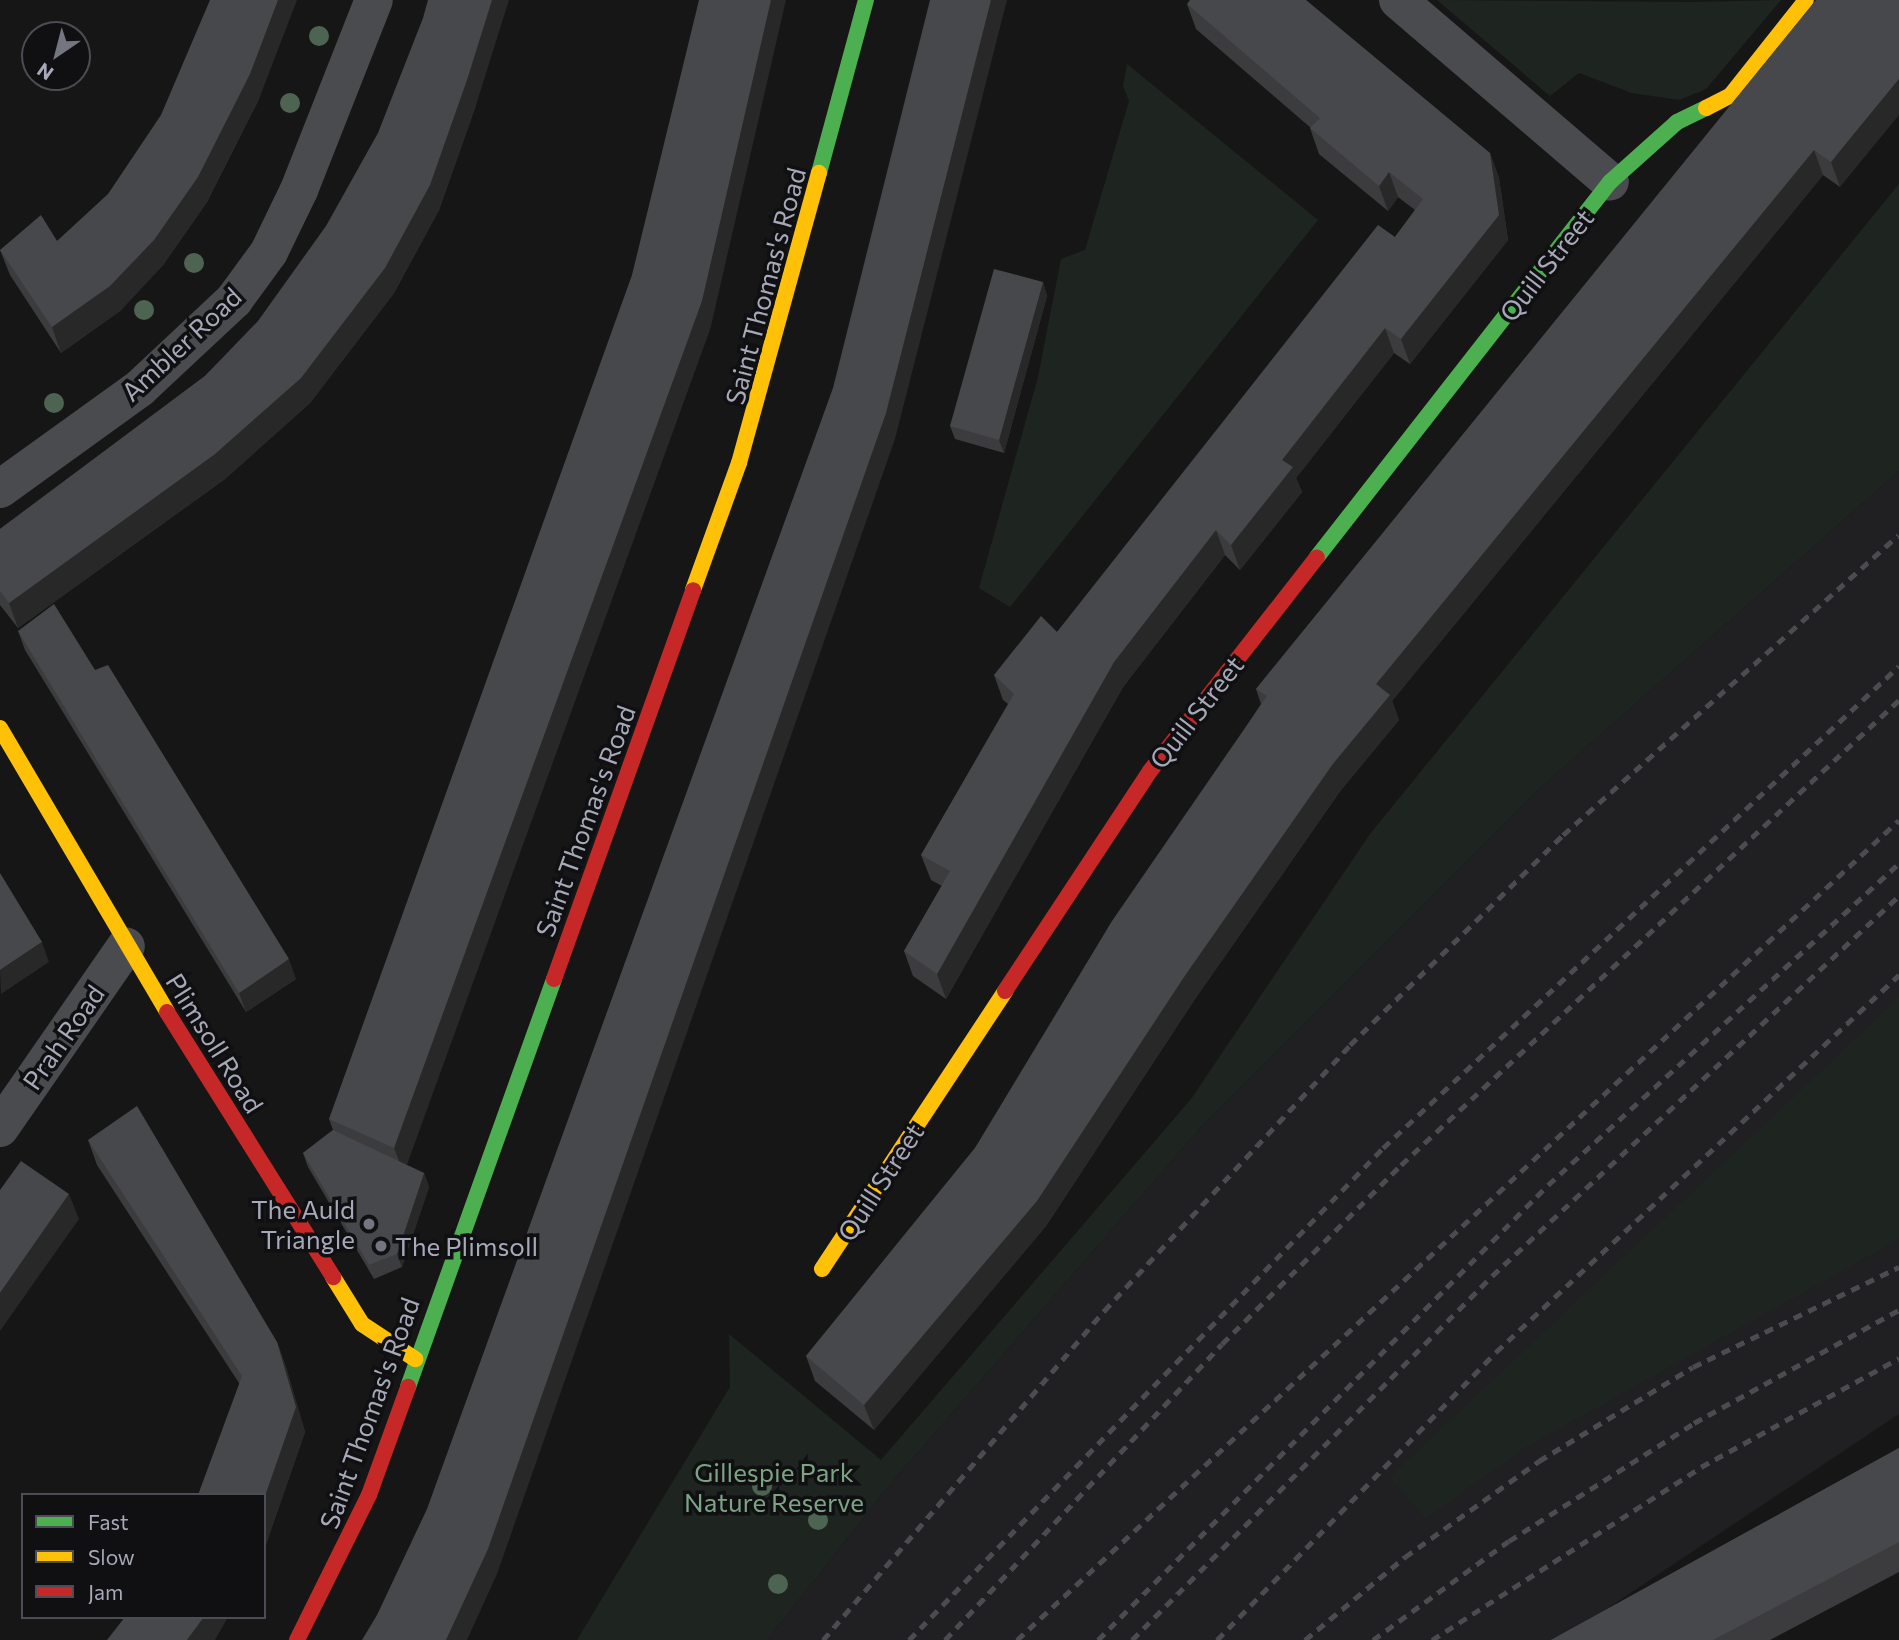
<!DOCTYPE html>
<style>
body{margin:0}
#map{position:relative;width:1899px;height:1640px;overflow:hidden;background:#161616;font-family:Commissioner,sans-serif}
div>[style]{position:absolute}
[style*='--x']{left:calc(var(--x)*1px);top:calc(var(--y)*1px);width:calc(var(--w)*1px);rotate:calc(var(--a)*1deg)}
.built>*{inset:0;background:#202022}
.green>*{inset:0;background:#1e2520}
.street>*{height:38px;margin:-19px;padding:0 19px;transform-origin:19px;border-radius:19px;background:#4a4b4f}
.fast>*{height:16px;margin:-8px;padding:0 8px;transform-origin:8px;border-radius:8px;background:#4caf50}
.slow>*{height:16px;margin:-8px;padding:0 8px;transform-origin:8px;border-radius:8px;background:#ffc107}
.jam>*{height:16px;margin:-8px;padding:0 8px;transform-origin:8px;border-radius:8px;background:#c62828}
.rail>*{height:5px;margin-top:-2.5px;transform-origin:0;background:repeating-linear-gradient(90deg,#4a4c4f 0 9px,transparent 0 16px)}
.trees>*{width:20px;height:20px;margin:-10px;border-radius:50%;background:#4e6452}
.wall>*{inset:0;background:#3c3c3e}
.shaded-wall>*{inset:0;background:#282829}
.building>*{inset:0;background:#47484b}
.dots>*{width:19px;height:19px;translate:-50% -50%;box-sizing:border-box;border:4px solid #101012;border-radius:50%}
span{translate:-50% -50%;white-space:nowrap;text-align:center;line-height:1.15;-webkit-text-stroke:7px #101012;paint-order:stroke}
.street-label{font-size:26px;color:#a6a9b8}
.poi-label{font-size:26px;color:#a6a9b8}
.right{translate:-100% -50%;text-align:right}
.left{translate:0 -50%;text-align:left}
.park-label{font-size:26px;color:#7ca483}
.legend{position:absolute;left:21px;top:1493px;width:245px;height:126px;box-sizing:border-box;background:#101012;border:2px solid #4c4d54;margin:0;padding:9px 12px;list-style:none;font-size:21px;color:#a6a9b8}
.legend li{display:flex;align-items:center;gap:14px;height:35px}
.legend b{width:35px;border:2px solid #4c4d54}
.north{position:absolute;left:21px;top:21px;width:70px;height:70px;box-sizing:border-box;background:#101012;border:2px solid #4c4d54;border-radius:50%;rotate:215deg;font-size:19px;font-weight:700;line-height:28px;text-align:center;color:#a6a9b8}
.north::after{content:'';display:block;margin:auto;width:24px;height:32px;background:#74767f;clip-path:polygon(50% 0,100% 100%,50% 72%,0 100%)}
</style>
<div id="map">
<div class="built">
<div style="clip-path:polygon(1899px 471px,1899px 1414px,1560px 1640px,767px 1640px,891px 1483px,1201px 1127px,1541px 787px)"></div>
</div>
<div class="green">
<div style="clip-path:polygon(1437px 0,1694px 2px,1781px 0,1706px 89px,1679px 100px,1632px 93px,1579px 73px,1550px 96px)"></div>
<div style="clip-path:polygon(1127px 64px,1318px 220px,1010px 607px,979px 588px,1038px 377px,1061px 259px,1085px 250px,1129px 101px,1123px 86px)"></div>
<div style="clip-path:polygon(1899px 184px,1899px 471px,1541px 787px,1201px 1127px,891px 1483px,767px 1640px,577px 1640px,730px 1387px,729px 1334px,881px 1460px,1191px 1099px,1370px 834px)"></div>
<div style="clip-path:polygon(1899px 998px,1899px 1239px,1524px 1448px,1426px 1518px,1390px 1477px)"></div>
</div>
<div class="street">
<div style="--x:1398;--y:0;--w:279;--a:40.6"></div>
<div style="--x:0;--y:489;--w:173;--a:-35.8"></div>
<div style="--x:140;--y:388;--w:129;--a:-43.1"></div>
<div style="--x:234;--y:300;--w:59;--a:-53.9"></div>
<div style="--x:269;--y:252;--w:69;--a:-64.2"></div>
<div style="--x:299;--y:190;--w:204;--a:-68.5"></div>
<div style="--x:0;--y:1128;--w:221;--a:-55.3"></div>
</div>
<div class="fast">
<div style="--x:819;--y:173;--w:179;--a:-74.8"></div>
<div style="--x:1317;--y:557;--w:476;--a:-52"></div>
<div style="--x:1610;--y:182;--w:90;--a:-41.8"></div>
<div style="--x:1677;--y:122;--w:32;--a:-26"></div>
<div style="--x:408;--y:1387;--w:433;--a:-70.3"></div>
</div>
<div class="slow">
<div style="--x:1706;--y:108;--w:27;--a:-27"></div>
<div style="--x:1730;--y:96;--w:122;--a:-51.6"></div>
<div style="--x:693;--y:590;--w:135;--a:-70.1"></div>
<div style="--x:739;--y:463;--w:301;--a:-74.6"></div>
<div style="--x:0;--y:728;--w:329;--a:59.5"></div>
<div style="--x:822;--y:1269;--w:333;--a:-56.6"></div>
<div style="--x:333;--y:1277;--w:55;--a:58.3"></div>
<div style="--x:362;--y:1324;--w:64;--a:33.4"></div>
</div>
<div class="jam">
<div style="--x:554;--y:979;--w:413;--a:-70.3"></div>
<div style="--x:1005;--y:991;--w:263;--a:-56.6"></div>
<div style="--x:1150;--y:771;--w:271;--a:-52"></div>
<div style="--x:167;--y:1012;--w:313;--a:57.9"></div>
<div style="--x:297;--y:1640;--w:162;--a:-63.6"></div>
<div style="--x:369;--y:1495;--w:115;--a:-70.1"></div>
</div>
<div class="rail">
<div style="--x:823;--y:1640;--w:433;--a:-49.5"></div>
<div style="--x:1104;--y:1311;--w:362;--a:-47.2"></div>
<div style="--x:1350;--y:1045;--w:299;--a:-44.6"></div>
<div style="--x:1563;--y:835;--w:450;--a:-41.8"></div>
<div style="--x:909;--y:1640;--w:683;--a:-46.07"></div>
<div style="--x:1383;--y:1148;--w:706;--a:-43.05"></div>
<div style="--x:945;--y:1640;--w:405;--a:-46.9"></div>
<div style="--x:1222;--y:1344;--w:253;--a:-45"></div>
<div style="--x:1401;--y:1165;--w:681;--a:-43.04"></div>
<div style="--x:1017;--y:1640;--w:1204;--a:-42.91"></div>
<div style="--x:1098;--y:1640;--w:640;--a:-45.32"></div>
<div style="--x:1548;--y:1185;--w:476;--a:-42.5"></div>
<div style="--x:1132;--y:1640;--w:512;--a:-45.32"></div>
<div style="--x:1492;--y:1276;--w:557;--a:-43.04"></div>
<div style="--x:1217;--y:1640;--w:401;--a:-45.9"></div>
<div style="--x:1496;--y:1352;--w:552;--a:-43.09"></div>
<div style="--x:1305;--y:1640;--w:130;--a:-39.7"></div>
<div style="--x:1405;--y:1557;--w:165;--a:-35.6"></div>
<div style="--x:1539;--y:1461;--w:180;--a:-31.4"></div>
<div style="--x:1693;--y:1367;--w:229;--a:-25.9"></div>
<div style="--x:1373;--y:1640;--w:168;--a:-36.1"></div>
<div style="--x:1509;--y:1541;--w:219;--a:-32.5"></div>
<div style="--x:1694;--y:1423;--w:234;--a:-28.9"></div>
<div style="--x:1432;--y:1640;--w:320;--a:-32.7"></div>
<div style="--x:1701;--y:1467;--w:226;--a:-28.8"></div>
</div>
<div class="trees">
<div style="left:319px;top:36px"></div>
<div style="left:290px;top:103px"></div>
<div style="left:194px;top:263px"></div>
<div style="left:144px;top:310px"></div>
<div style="left:54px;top:403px"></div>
<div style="left:762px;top:1486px"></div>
<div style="left:818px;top:1520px"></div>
<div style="left:778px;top:1584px"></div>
</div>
<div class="wall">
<div style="clip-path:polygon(1816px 0,1840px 187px,1823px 175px,1392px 701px,1399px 720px,1341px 790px,1195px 999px,1046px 1226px,874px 1430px,815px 1381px,806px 1356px,975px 1148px,1261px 704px,1256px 689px)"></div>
<div style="clip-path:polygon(1187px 4px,1490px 153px,1499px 178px,1508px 240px,1410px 364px,1394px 353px,1296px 478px,1302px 492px,1240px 570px,1225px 555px,1123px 687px,946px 999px,913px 976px,904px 951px,942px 886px,931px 880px,921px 855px,1008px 704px,1003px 700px,994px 675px,1057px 632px,1395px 237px,1415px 210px,1398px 197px,1388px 211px,1319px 154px,1310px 128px,1311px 128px,1196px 29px)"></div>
<div style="clip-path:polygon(259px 99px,207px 202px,163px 265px,120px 311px,61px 353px,10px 275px,0 250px,57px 241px)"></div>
<div style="clip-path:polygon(476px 105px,439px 210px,394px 293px,310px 403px,225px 479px,18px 628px,0 605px,0 529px,205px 376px)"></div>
<div style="clip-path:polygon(1043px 282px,1047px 296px,1004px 453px,955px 439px,950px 426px)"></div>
<div style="clip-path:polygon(711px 326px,406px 1165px,424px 1173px,429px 1187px,402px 1267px,374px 1279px,308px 1167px,303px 1153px,333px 1130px,329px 1119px)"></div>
<div style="clip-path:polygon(18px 631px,95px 670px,296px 979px,246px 1012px,25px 650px)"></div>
<div style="clip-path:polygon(88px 1140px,277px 1342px,286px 1367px,305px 1432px,264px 1550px,264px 1495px,239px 1383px,97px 1165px)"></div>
<div style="clip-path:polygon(1899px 1448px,1899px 1572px,1770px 1640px,1551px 1640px)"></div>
</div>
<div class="shaded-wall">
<div style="clip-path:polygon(278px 0,297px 0,259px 99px,207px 202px,163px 265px,120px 311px,61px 353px,52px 327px)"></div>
<div style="clip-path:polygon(492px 0,509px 0,476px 105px,439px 210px,394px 293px,310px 403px,225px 479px,18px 628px,9px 603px,215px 454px)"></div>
<div style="clip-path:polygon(771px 0,786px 0,711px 326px,404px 1173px,394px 1148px)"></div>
<div style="clip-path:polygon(991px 0,1007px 0,895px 439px,497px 1574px,467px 1640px,446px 1640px)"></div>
<div style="clip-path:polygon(1899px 79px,1899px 115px,1840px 187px,1831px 162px)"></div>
<div style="clip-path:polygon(1814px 150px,1823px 175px,1392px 701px,1399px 720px,1341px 790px,1195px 999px,1046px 1226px,874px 1430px,864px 1405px,1186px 974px,1332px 765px,1376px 684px)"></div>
<div style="clip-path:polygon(1490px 153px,1499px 178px,1508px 240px,1410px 364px,1401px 339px)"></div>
<div style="clip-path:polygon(1389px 172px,1398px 197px,1388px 211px,1379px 186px)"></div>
<div style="clip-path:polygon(1043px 282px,1047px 296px,1004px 453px,999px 440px)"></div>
<div style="clip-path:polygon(1385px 328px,1394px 353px,1296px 478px,1302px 492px,1240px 570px,1231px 545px,1282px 460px)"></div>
<div style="clip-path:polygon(1216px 530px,1225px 555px,1123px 687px,946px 999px,937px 974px,1114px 662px)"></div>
<div style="clip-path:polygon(42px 942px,49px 962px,1px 994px,0 970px)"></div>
<div style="clip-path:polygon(289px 959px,296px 979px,246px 1012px,239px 993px)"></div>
<div style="clip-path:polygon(424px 1173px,429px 1187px,402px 1267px,397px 1254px)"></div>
<div style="clip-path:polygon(69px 1194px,79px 1219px,0 1331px,0 1293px)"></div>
<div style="clip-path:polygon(277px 1342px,286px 1367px,305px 1432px,264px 1550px,264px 1499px)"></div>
<div style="clip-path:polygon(204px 1617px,228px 1617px,215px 1640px,187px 1640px)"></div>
</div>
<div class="building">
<div style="clip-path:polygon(210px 0,278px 0,250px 74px,198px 177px,154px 240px,110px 286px,52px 327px,0 250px,41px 215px,57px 241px,108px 194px,161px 115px)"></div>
<div style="clip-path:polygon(428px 0,492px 0,467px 80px,430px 185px,385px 268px,301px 378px,215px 454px,9px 603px,0 591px,0 529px,205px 376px,258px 321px,326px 226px,378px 133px,423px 18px)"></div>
<div style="clip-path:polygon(699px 0,771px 0,702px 301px,394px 1148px,329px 1119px,632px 275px)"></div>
<div style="clip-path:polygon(930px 0,991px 0,886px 413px,488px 1549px,446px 1640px,362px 1640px,377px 1615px,427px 1509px,833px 388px)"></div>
<div style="clip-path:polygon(1190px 0,1306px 0,1490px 153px,1499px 215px,1401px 339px,1385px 328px,1282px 460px,1293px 467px,1231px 545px,1216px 530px,1114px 662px,937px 974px,904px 951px,950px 871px,921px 855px,1014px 694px,994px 675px,1041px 616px,1057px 632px,1378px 225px,1395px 237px,1423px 199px,1389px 172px,1379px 186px,1310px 128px,1320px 118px,1187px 4px)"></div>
<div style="clip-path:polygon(1816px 0,1899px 0,1899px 79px,1831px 162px,1814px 150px,1376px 684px,1390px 695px,1332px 765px,1186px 974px,1037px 1201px,864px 1405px,806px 1356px,975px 1148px,1112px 921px,1267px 696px,1256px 689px)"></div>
<div style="clip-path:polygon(994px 269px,1043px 282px,999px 440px,950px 426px)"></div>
<div style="clip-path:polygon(54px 604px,95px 670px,108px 665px,289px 959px,239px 993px,18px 631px)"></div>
<div style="clip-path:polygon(0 873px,42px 942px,0 970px)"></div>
<div style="clip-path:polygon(137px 1106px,277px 1342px,296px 1407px,264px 1499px,264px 1495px,198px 1495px,242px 1376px,88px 1140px)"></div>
<div style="clip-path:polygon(333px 1130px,424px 1173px,397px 1254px,369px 1265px,303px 1153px)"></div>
<div style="clip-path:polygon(21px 1161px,69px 1194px,0 1293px,0 1190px)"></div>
<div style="clip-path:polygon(1899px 1448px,1899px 1542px,1713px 1640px,1551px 1640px)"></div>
<div style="clip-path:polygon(125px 1617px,204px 1617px,187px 1640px,107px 1640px)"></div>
</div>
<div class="dots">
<div style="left:369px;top:1224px;background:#74767f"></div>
<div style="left:381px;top:1246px;background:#74767f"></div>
</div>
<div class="street-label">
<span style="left:1546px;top:265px;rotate:-52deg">Quill Street</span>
<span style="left:765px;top:286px;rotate:-75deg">Saint Thomas's Road</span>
<span style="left:181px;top:344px;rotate:-43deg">Ambler Road</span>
<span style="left:1196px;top:712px;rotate:-52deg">Quill Street</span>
<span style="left:585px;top:821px;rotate:-70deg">Saint Thomas's Road</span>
<span style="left:63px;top:1037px;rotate:-55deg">Prah Road</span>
<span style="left:215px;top:1043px;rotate:58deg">Plimsoll Road</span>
<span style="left:880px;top:1182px;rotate:-57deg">Quill Street</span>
<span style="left:369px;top:1413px;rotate:-70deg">Saint Thomas's Road</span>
</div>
<div class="poi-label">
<span class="right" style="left:355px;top:1224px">The Auld<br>Triangle</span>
<span class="left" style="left:395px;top:1246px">The Plimsoll</span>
</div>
<div class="park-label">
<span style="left:774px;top:1487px">Gillespie Park<br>Nature Reserve</span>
</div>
<ul class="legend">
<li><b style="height:9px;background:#4caf50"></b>Fast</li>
<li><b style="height:9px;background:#ffc107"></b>Slow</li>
<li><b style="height:9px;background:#c62828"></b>Jam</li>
</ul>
<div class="north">N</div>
</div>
